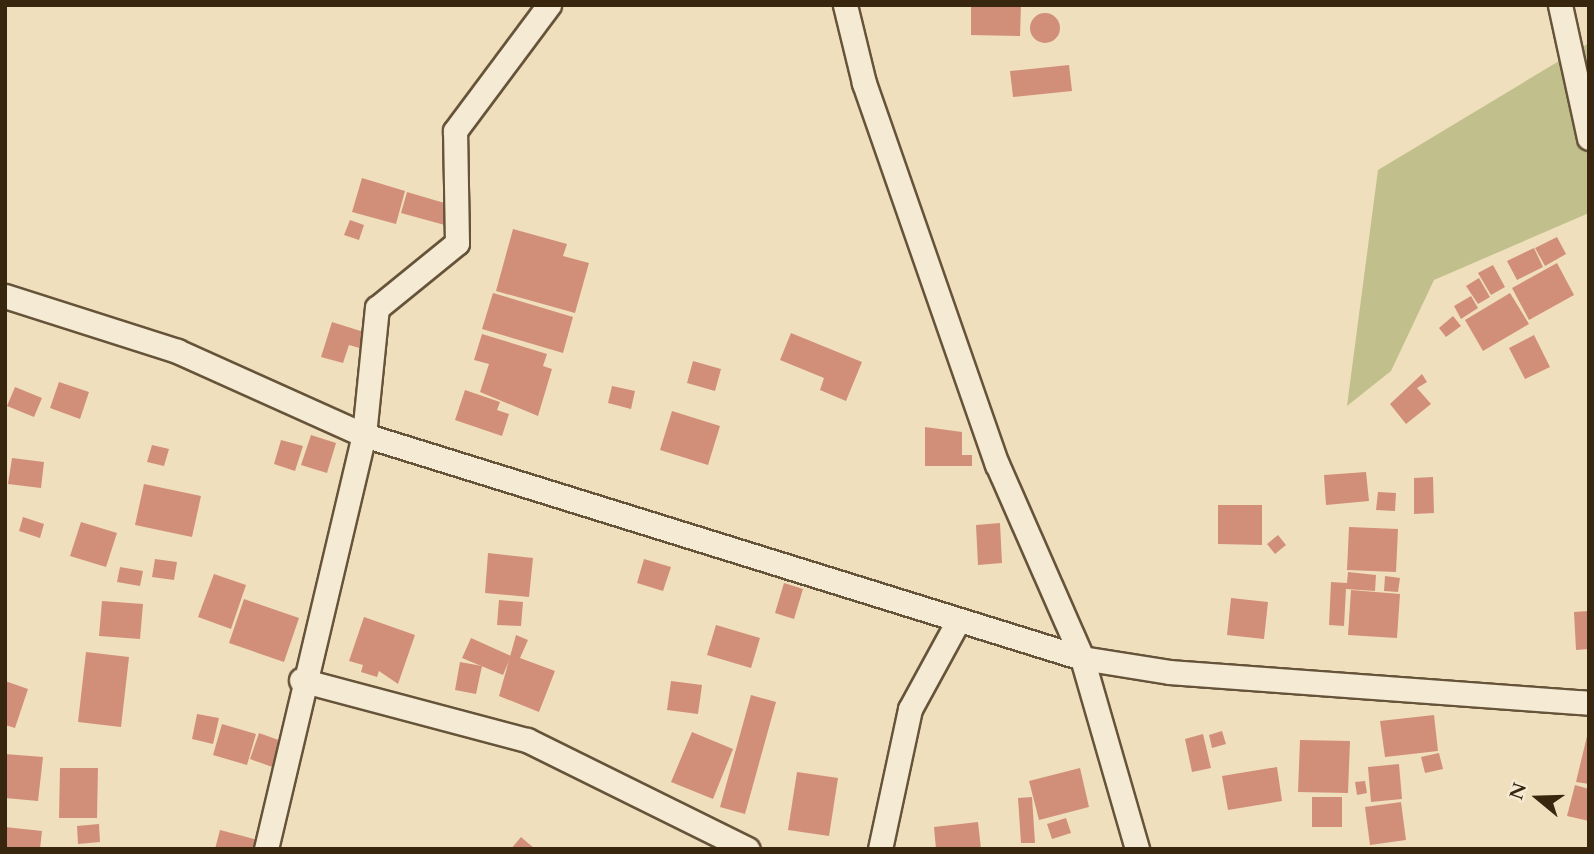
<!DOCTYPE html>
<style>
body{margin:0}
#map{position:relative;width:1594px;height:854px;overflow:hidden;background:#f0dfbc;font-family:Cardo,serif}
div>[style]{position:absolute}
[style*='--x']{left:calc(var(--x)*1px);top:calc(var(--y)*1px);width:calc(var(--w)*1px);rotate:calc(var(--a)*1deg)}
.green>*{inset:0;background:#c1c08c}
.building>*{inset:0;background:#d18f79}
.round{border-radius:50%}
.roads{filter:drop-shadow(2px 0 #66543a) drop-shadow(-2px 0 #66543a) drop-shadow(0 2px #66543a) drop-shadow(0 -2px #66543a)}
.street>*{height:23px;margin:-11.5px;padding:0 11.5px;transform-origin:11.5px;border-radius:11.5px;background:#f5ead3}
span{translate:-50% -50%;white-space:nowrap;text-align:center;line-height:1.15;-webkit-text-stroke:5px #f5ead3;paint-order:stroke}
.frame{position:absolute;inset:0;border:7px solid #38260e;pointer-events:none}
.north{position:absolute;left:1503px;top:763px;width:70px;height:70px;-webkit-text-stroke:5px #f5ead3;paint-order:stroke;rotate:289deg;font-size:19px;font-weight:700;line-height:28px;text-align:center;color:#38260e}
.north::after{content:'';display:block;margin:auto;width:24px;height:32px;background:#38260e;clip-path:polygon(50% 0,100% 100%,50% 72%,0 100%)}
</style>
<div id="map">
<div class="green">
<div style="clip-path:polygon(1589px 43px,1589px 213px,1434px 280px,1391px 371px,1347px 406px,1378px 170px)"></div>
</div>
<div class="building">
<div style="clip-path:polygon(971px 5px,1021px 5px,1020px 36px,971px 35px)"></div>
<div class="round" style="left:1030px;top:13px;width:30px;height:30px"></div>
<div style="clip-path:polygon(1069px 65px,1072px 91px,1013px 97px,1010px 71px)"></div>
<div style="clip-path:polygon(362px 178px,405px 191px,396px 224px,352px 212px)"></div>
<div style="clip-path:polygon(407px 192px,458px 207px,452px 227px,401px 213px)"></div>
<div style="clip-path:polygon(350px 220px,364px 225px,359px 240px,344px 235px)"></div>
<div style="clip-path:polygon(513px 229px,567px 244px,563px 256px,589px 263px,575px 313px,496px 291px)"></div>
<div style="clip-path:polygon(1557px 237px,1566px 254px,1545px 266px,1535px 248px)"></div>
<div style="clip-path:polygon(1534px 248px,1543px 267px,1517px 280px,1507px 261px)"></div>
<div style="clip-path:polygon(1557px 263px,1574px 295px,1529px 320px,1512px 288px)"></div>
<div style="clip-path:polygon(1493px 265px,1505px 287px,1491px 295px,1478px 273px)"></div>
<div style="clip-path:polygon(1479px 278px,1490px 297px,1478px 304px,1466px 286px)"></div>
<div style="clip-path:polygon(493px 293px,573px 317px,563px 353px,482px 329px)"></div>
<div style="clip-path:polygon(1510px 293px,1529px 324px,1483px 351px,1465px 320px)"></div>
<div style="clip-path:polygon(1471px 296px,1478px 308px,1461px 319px,1454px 306px)"></div>
<div style="clip-path:polygon(1453px 316px,1461px 326px,1446px 337px,1439px 328px)"></div>
<div style="clip-path:polygon(332px 322px,367px 333px,363px 349px,349px 345px,343px 363px,321px 357px)"></div>
<div style="clip-path:polygon(791px 333px,862px 362px,846px 401px,820px 390px,824px 378px,780px 360px)"></div>
<div style="clip-path:polygon(482px 334px,547px 354px,543px 366px,552px 369px,538px 416px,480px 392px,489px 364px,474px 360px)"></div>
<div style="clip-path:polygon(1534px 335px,1550px 367px,1525px 379px,1509px 348px)"></div>
<div style="clip-path:polygon(693px 361px,721px 369px,715px 391px,687px 383px)"></div>
<div style="clip-path:polygon(1422px 374px,1427px 382px,1417px 388px,1431px 404px,1406px 424px,1390px 404px)"></div>
<div style="clip-path:polygon(59px 382px,89px 392px,80px 419px,50px 408px)"></div>
<div style="clip-path:polygon(612px 386px,635px 391px,631px 409px,608px 403px)"></div>
<div style="clip-path:polygon(15px 387px,42px 398px,34px 417px,7px 406px)"></div>
<div style="clip-path:polygon(465px 390px,500px 402px,497px 410px,509px 414px,502px 436px,455px 420px)"></div>
<div style="clip-path:polygon(672px 411px,720px 426px,708px 465px,660px 450px)"></div>
<div style="clip-path:polygon(925px 427px,962px 432px,962px 455px,972px 455px,972px 466px,925px 466px)"></div>
<div style="clip-path:polygon(311px 435px,336px 443px,327px 473px,301px 465px)"></div>
<div style="clip-path:polygon(281px 440px,303px 446px,295px 471px,274px 464px)"></div>
<div style="clip-path:polygon(152px 445px,169px 449px,164px 466px,147px 462px)"></div>
<div style="clip-path:polygon(12px 458px,44px 462px,41px 488px,8px 484px)"></div>
<div style="clip-path:polygon(1366px 472px,1369px 501px,1326px 505px,1324px 475px)"></div>
<div style="clip-path:polygon(1433px 477px,1434px 513px,1414px 514px,1414px 478px)"></div>
<div style="clip-path:polygon(144px 484px,201px 496px,192px 537px,135px 525px)"></div>
<div style="clip-path:polygon(1378px 492px,1396px 493px,1395px 511px,1376px 510px)"></div>
<div style="clip-path:polygon(1218px 505px,1262px 505px,1262px 545px,1218px 544px)"></div>
<div style="clip-path:polygon(23px 517px,44px 524px,40px 538px,19px 531px)"></div>
<div style="clip-path:polygon(81px 522px,117px 533px,106px 567px,70px 556px)"></div>
<div style="clip-path:polygon(1000px 523px,1002px 563px,978px 565px,976px 525px)"></div>
<div style="clip-path:polygon(1349px 527px,1398px 529px,1396px 572px,1347px 570px)"></div>
<div style="clip-path:polygon(1278px 535px,1286px 545px,1275px 554px,1267px 544px)"></div>
<div style="clip-path:polygon(488px 553px,533px 558px,529px 597px,485px 593px)"></div>
<div style="clip-path:polygon(155px 559px,177px 562px,174px 580px,152px 577px)"></div>
<div style="clip-path:polygon(644px 559px,671px 567px,663px 591px,637px 583px)"></div>
<div style="clip-path:polygon(120px 567px,143px 571px,140px 586px,117px 582px)"></div>
<div style="clip-path:polygon(1348px 572px,1376px 575px,1375px 591px,1346px 589px,1344px 626px,1329px 625px,1331px 582px,1347px 583px)"></div>
<div style="clip-path:polygon(214px 574px,246px 585px,231px 629px,198px 617px)"></div>
<div style="clip-path:polygon(1385px 576px,1400px 578px,1398px 592px,1384px 591px)"></div>
<div style="clip-path:polygon(784px 583px,803px 589px,794px 619px,775px 613px)"></div>
<div style="clip-path:polygon(1351px 590px,1400px 594px,1397px 638px,1348px 635px)"></div>
<div style="clip-path:polygon(1231px 598px,1268px 602px,1264px 639px,1227px 635px)"></div>
<div style="clip-path:polygon(244px 599px,299px 618px,284px 662px,229px 643px)"></div>
<div style="clip-path:polygon(499px 600px,523px 602px,521px 626px,497px 625px)"></div>
<div style="clip-path:polygon(102px 601px,143px 604px,140px 639px,99px 636px)"></div>
<div style="clip-path:polygon(1589px 611px,1589px 649px,1576px 650px,1574px 612px)"></div>
<div style="clip-path:polygon(364px 617px,415px 635px,398px 684px,379px 671px,377px 677px,361px 672px,363px 665px,349px 661px)"></div>
<div style="clip-path:polygon(716px 625px,760px 638px,751px 668px,707px 655px)"></div>
<div style="clip-path:polygon(516px 635px,528px 640px,520px 658px,555px 671px,539px 712px,499px 696px)"></div>
<div style="clip-path:polygon(471px 638px,511px 656px,503px 675px,462px 658px)"></div>
<div style="clip-path:polygon(86px 652px,129px 657px,121px 727px,78px 722px)"></div>
<div style="clip-path:polygon(460px 662px,482px 666px,476px 694px,455px 690px)"></div>
<div style="clip-path:polygon(5px 681px,28px 689px,15px 728px,5px 725px)"></div>
<div style="clip-path:polygon(671px 681px,702px 685px,698px 714px,667px 710px)"></div>
<div style="clip-path:polygon(751px 695px,776px 702px,745px 814px,720px 807px)"></div>
<div style="clip-path:polygon(197px 714px,219px 718px,213px 744px,192px 739px)"></div>
<div style="clip-path:polygon(1434px 715px,1438px 751px,1385px 757px,1380px 721px)"></div>
<div style="clip-path:polygon(222px 724px,256px 734px,247px 765px,213px 755px)"></div>
<div style="clip-path:polygon(1222px 731px,1226px 744px,1212px 748px,1209px 735px)"></div>
<div style="clip-path:polygon(692px 732px,733px 749px,713px 799px,671px 782px)"></div>
<div style="clip-path:polygon(1588px 732px,1589px 732px,1589px 784px,1576px 782px)"></div>
<div style="clip-path:polygon(259px 733px,287px 743px,278px 769px,250px 759px)"></div>
<div style="clip-path:polygon(1203px 734px,1211px 768px,1192px 772px,1185px 739px)"></div>
<div style="clip-path:polygon(1300px 740px,1350px 741px,1348px 793px,1298px 792px)"></div>
<div style="clip-path:polygon(1439px 753px,1443px 769px,1425px 773px,1421px 757px)"></div>
<div style="clip-path:polygon(5px 754px,43px 757px,38px 801px,5px 798px)"></div>
<div style="clip-path:polygon(1399px 764px,1402px 799px,1371px 802px,1368px 767px)"></div>
<div style="clip-path:polygon(1277px 767px,1282px 801px,1228px 810px,1222px 776px)"></div>
<div style="clip-path:polygon(60px 768px,98px 768px,97px 818px,59px 818px)"></div>
<div style="clip-path:polygon(1080px 768px,1089px 807px,1039px 820px,1029px 781px)"></div>
<div style="clip-path:polygon(797px 772px,838px 778px,829px 836px,788px 830px)"></div>
<div style="clip-path:polygon(1365px 781px,1367px 793px,1357px 795px,1355px 782px)"></div>
<div style="clip-path:polygon(1575px 785px,1589px 789px,1589px 821px,1567px 816px)"></div>
<div style="clip-path:polygon(1032px 797px,1035px 843px,1021px 843px,1018px 798px)"></div>
<div style="clip-path:polygon(1312px 797px,1342px 797px,1342px 827px,1312px 827px)"></div>
<div style="clip-path:polygon(1401px 802px,1406px 840px,1370px 845px,1365px 807px)"></div>
<div style="clip-path:polygon(1066px 818px,1071px 833px,1052px 839px,1047px 824px)"></div>
<div style="clip-path:polygon(978px 822px,981px 849px,936px 849px,934px 827px)"></div>
<div style="clip-path:polygon(99px 824px,100px 842px,78px 844px,77px 826px)"></div>
<div style="clip-path:polygon(5px 827px,42px 831px,40px 849px,5px 849px)"></div>
<div style="clip-path:polygon(220px 830px,265px 842px,263px 849px,215px 849px)"></div>
<div style="clip-path:polygon(521px 837px,535px 849px,511px 849px)"></div>
</div>
<div class="roads">
<div class="street">
<div style="--x:845;--y:5;--w:80;--a:76.3"></div>
<div style="--x:864;--y:83;--w:404;--a:70.8"></div>
<div style="--x:997;--y:464;--w:212;--a:66.3"></div>
<div style="--x:1082;--y:658;--w:199;--a:73.9"></div>
<div style="--x:1560;--y:5;--w:136;--a:77.7"></div>
<div style="--x:5;--y:296;--w:181;--a:17.7"></div>
<div style="--x:177;--y:351;--w:205;--a:24.2"></div>
<div style="--x:364;--y:435;--w:752;--a:17.25"></div>
<div style="--x:1082;--y:658;--w:88;--a:9.1"></div>
<div style="--x:1169;--y:672;--w:421;--a:4.2"></div>
<div style="--x:301;--y:680;--w:234;--a:14.9"></div>
<div style="--x:527;--y:740;--w:246;--a:26.3"></div>
<div style="--x:266;--y:849;--w:425;--a:-76.7"></div>
<div style="--x:364;--y:435;--w:128;--a:-84.2"></div>
<div style="--x:377;--y:308;--w:103;--a:-39.1"></div>
<div style="--x:457;--y:243;--w:112;--a:-91"></div>
<div style="--x:455;--y:131;--w:157;--a:-53.3"></div>
<div style="--x:880;--y:849;--w:143;--a:-77.9"></div>
<div style="--x:910;--y:709;--w:100;--a:-61.4"></div>
</div>
</div>
<div class="frame"></div>
<div class="north">N</div>
</div>
